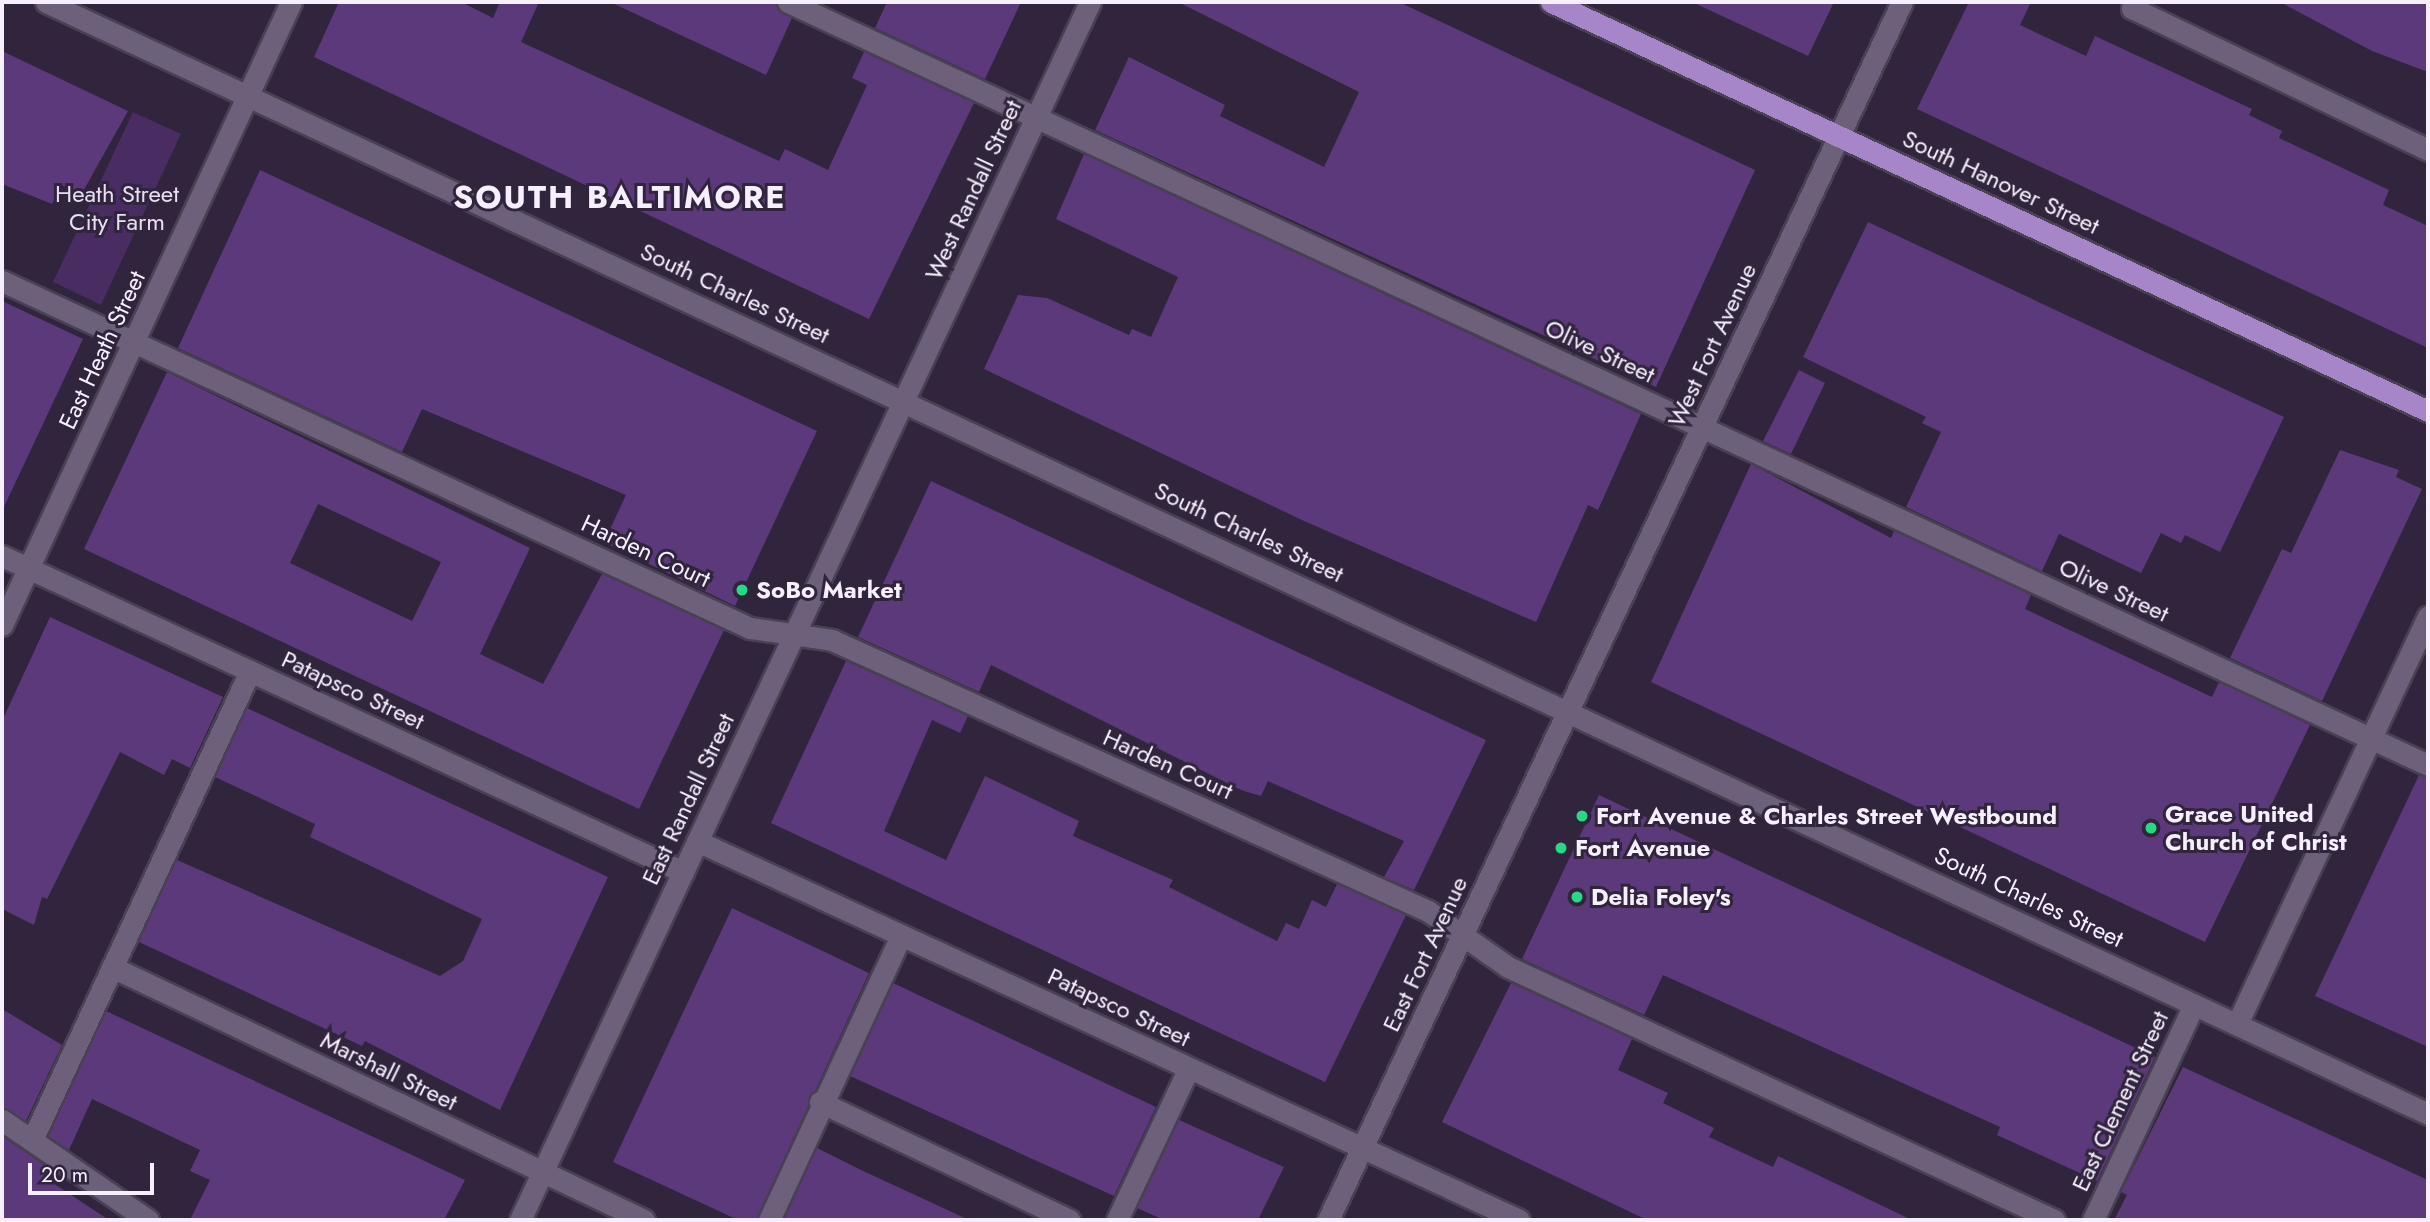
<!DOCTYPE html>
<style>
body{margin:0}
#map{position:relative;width:2430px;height:1222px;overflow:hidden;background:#30253c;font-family:Jost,sans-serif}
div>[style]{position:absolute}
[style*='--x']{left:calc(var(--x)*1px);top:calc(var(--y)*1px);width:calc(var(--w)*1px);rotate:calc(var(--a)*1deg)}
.green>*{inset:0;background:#482c62}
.building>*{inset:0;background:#5b397a}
.roads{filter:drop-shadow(2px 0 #494053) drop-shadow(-2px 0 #494053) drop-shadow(0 2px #494053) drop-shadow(0 -2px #494053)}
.minor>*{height:21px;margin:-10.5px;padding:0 10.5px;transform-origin:10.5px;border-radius:10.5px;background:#6d607b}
.major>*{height:21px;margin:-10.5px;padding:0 10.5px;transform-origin:10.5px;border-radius:10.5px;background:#a685c8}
.dots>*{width:19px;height:19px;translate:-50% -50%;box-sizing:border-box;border:4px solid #30253c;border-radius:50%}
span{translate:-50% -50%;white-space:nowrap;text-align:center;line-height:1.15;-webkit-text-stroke:6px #30253c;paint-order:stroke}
.street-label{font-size:24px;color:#f6effe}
.park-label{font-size:24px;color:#e7def2}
.poi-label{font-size:24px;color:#f6effe;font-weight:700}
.left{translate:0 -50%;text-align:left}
.district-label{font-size:32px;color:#f6effe;font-weight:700;letter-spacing:2px}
.frame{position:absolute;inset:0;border:4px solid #f6effe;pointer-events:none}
.scale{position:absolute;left:28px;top:1163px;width:126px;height:32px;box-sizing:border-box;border:4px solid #f6effe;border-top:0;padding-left:9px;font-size:21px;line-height:24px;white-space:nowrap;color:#f6effe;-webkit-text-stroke:5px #30253c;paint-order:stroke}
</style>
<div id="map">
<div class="green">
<div style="clip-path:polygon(133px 112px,181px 134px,101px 305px,53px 282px)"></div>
</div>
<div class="building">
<div style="clip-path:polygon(339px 2px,461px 2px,493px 18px,500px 2px,539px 2px,521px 42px,779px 161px,785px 149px,828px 170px,867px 85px,852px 78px,864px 52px,974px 103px,869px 319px,314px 57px)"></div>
<div style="clip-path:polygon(610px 2px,775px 2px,792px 18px,766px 75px)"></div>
<div style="clip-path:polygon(887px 2px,1021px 2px,985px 79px,875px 28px)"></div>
<div style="clip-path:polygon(1178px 2px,1399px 2px,1755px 170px,1656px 387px,1095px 130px,1129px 57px,1225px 105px,1220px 116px,1324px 167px,1359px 92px)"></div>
<div style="clip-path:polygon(1692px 2px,1834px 2px,1808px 56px)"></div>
<div style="clip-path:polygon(1969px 2px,2031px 2px,2020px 25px,2086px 56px,2095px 36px,2252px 109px,2249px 115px,2282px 131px,2279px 138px,2389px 190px,2383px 205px,2428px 226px,2428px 348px,1917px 109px)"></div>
<div style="clip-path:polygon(2280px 2px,2428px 2px,2428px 72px,2372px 51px)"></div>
<div style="clip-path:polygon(2px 51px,128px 111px,81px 195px,62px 185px,52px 204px,2px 184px)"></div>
<div style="clip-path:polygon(1084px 154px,1641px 414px,1598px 510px,1588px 505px,1536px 622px,1304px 521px,984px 369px,1018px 295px,1047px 298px,1129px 335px,1132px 329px,1151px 337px,1178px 277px,1056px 219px)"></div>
<div style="clip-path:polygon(260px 170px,817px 431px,735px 606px,604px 542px,626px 495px,422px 409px,402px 452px,178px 348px)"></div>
<div style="clip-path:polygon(1868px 222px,2284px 417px,2220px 552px,2185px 535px,2181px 543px,2161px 533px,2141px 573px,2059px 534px,2042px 571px,1906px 507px,1941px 432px,1922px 423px,1926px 417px,1803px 357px)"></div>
<div style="clip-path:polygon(2px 301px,83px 339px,2px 511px)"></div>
<div style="clip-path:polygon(1799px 370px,1825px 383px,1791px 454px,1763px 441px)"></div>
<div style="clip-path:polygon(evenodd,167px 372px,530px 548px,480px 654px,543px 684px,602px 574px,724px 630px,639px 809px,84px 549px,167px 372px,318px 504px,441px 562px,412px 621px,290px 563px,318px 504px)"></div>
<div style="clip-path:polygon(2340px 450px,2399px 470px,2396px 477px,2422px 489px,2322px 701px,2230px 658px,2282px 549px,2291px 553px)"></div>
<div style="clip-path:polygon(1751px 464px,1891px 538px,1894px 531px,2031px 595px,2025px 609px,2212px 697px,2219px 682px,2310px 725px,2205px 942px,1651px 682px)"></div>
<div style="clip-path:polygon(931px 481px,1486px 740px,1414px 890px,1384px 877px,1404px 841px,1268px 781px,1261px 796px,1241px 790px,991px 665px,979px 692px,858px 637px)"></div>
<div style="clip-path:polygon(50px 617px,223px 697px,190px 768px,172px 759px,164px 775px,120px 752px,47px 899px,42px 897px,34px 925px,2px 909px,2px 721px)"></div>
<div style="clip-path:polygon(846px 661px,968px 716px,960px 733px,932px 720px,884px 831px,946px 860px,985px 776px,1079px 821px,1073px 836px,1173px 880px,1169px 887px,1277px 941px,1286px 923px,1299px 929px,1312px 900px,1326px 907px,1337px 884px,1406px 915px,1325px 1082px,771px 823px)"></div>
<div style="clip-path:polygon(247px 708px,608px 877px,500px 1110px,365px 1041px,362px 1046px,139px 942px,177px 860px,440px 976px,463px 961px,482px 919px,310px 837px,315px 824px,215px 777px)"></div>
<div style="clip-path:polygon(2419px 775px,2428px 778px,2428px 1047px,2315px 996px)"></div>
<div style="clip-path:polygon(1599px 795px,2155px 1057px,2097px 1181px,1997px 1135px,2000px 1127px,1663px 975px,1644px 1015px,1522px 959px)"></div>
<div style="clip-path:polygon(732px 908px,869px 973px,756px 1220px,738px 1220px,613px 1162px)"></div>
<div style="clip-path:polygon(893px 983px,1156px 1107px,1114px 1196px,850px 1076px)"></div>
<div style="clip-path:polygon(1511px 983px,1632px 1039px,1618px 1070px,1668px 1093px,1663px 1103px,1714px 1128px,1709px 1137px,1773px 1167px,1778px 1156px,1912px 1220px,1647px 1220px,1442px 1122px)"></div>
<div style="clip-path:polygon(2px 1009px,62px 1045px,26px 1121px,2px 1107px)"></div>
<div style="clip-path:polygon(106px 1011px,465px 1180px,444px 1220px,190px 1220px,210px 1180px,190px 1171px,200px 1150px,92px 1099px,69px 1150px,48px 1136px)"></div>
<div style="clip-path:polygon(2183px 1067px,2428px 1180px,2428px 1220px,2114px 1220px,2127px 1195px,2121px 1192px)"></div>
<div style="clip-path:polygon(1179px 1120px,1284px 1167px,1258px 1220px,1164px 1220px,1137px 1208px)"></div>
<div style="clip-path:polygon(2px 1136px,57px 1174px,53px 1183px,109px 1220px,2px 1220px)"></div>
<div style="clip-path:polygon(817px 1148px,859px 1169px,969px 1220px,783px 1220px)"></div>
</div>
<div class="roads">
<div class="minor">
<div style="--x:46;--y:2;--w:2629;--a:25.02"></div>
<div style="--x:788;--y:2;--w:1809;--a:24.95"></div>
<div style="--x:2135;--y:2;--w:7;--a:117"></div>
<div style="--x:2132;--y:8;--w:328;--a:25.6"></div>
<div style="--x:2;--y:281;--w:825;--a:24.89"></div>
<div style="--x:750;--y:628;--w:83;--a:8.3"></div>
<div style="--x:832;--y:640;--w:655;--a:24.45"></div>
<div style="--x:1428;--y:911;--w:98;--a:35"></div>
<div style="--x:1508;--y:967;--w:602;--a:24.86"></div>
<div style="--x:2;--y:556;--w:751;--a:24.89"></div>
<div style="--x:2;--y:625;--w:687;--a:-65.11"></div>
<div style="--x:697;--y:841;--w:905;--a:24.75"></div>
<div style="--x:112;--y:967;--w:589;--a:25.43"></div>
<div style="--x:2237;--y:1024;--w:450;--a:-64.9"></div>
<div style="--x:820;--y:1102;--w:276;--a:25.3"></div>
<div style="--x:2;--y:1120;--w:177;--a:34.4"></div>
<div style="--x:32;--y:1140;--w:517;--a:-65.07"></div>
<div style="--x:520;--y:1220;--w:1345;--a:-64.92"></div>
<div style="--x:769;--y:1220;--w:314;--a:-65.1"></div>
<div style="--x:1117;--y:1220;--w:168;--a:-64.7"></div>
<div style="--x:1328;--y:1220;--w:1346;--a:-64.77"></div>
<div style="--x:2093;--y:1220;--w:238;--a:-64.9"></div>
</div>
<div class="major">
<div style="--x:1551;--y:2;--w:968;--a:25"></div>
</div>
</div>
<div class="dots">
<div style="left:742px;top:590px;background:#27d885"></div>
<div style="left:1582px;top:816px;background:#27d885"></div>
<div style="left:2151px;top:828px;background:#27d885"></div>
<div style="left:1561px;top:848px;background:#27d885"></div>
<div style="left:1577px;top:897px;background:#27d885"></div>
</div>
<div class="street-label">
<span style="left:2001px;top:182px;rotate:25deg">South Hanover Street</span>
<span style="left:973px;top:190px;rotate:-65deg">West Randall Street</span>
<span style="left:735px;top:293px;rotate:25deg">South Charles Street</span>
<span style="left:1712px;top:345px;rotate:-65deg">West Fort Avenue</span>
<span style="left:102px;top:350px;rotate:-65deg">East Heath Street</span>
<span style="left:1600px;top:351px;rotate:25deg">Olive Street</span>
<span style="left:1249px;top:532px;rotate:25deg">South Charles Street</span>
<span style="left:646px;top:551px;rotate:25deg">Harden Court</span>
<span style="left:2114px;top:590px;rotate:25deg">Olive Street</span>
<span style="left:353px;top:690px;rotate:25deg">Patapsco Street</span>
<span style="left:1168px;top:764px;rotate:24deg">Harden Court</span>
<span style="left:688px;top:799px;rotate:-65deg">East Randall Street</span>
<span style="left:2029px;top:897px;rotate:25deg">South Charles Street</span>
<span style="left:1425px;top:954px;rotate:-65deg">East Fort Avenue</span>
<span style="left:1119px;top:1007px;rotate:25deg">Patapsco Street</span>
<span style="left:389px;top:1071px;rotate:26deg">Marshall Street</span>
<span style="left:2120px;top:1101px;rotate:-65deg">East Clement Street</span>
</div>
<div class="park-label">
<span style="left:117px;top:208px">Heath Street<br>City Farm</span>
</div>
<div class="poi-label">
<span class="left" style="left:756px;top:590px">SoBo Market</span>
<span class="left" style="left:2165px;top:828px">Grace United<br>Church of Christ</span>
<span class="left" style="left:1596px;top:816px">Fort Avenue &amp; Charles Street Westbound</span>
<span class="left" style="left:1575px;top:848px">Fort Avenue</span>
<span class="left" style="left:1591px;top:897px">Delia Foley's</span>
</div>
<div class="district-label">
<span style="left:620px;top:197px">SOUTH BALTIMORE</span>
</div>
<div class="frame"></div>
<div class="scale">20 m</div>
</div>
